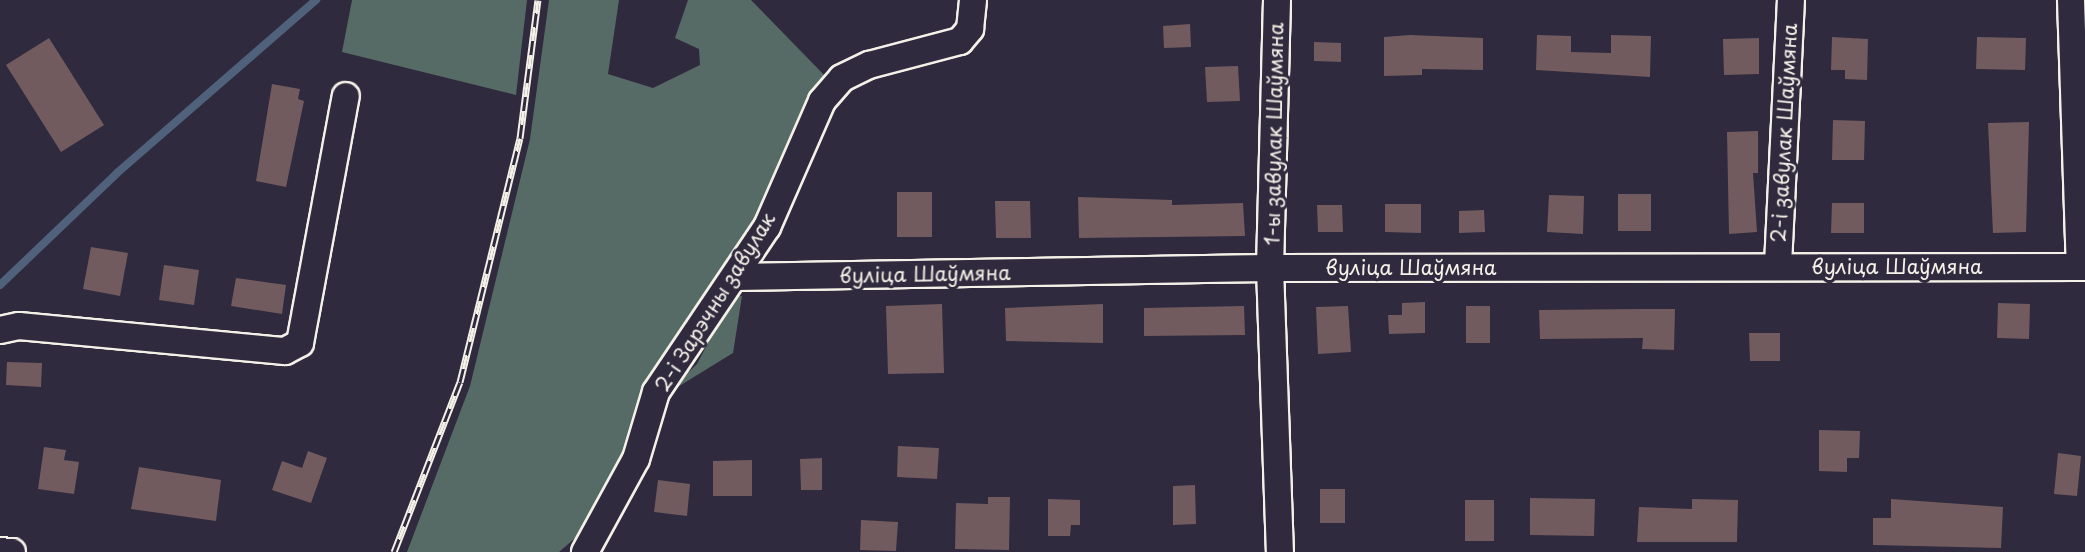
<!DOCTYPE html>
<meta charset="utf-8">
<style>
body{margin:0}
#map{position:relative;width:2085px;height:552px;overflow:hidden;background:#2f2a3d;font-family:"Playpen Sans",sans-serif}
div>[style]{position:absolute}
[style*='--x']{left:calc(var(--x)*1px);top:calc(var(--y)*1px);width:calc(var(--w)*1px);rotate:calc(var(--a)*1deg)}
.green>*{inset:0;background:#566b65}
.stream>*{height:8px;margin:-4px;padding:0 4px;transform-origin:4px;border-radius:4px;background:#50627b}
.building>*{inset:0;background:#715b5f}
.roads{filter:drop-shadow(2px 0 #f4f1e8) drop-shadow(-2px 0 #f4f1e8) drop-shadow(0 2px #f4f1e8) drop-shadow(0 -2px #f4f1e8)}
.minor>*{height:26px;margin:-13px;padding:0 13px;transform-origin:13px;border-radius:13px;background:#2f2a3d}
.rail>*{height:7px;margin-top:-3.5px;transform-origin:0;background:repeating-linear-gradient(90deg,#2f2a3d 0 14px,#f4f1e8 0 28px);box-sizing:border-box;border-block:2px solid #f4f1e8}
span{translate:-50% -50%;white-space:nowrap;text-align:center;line-height:1.15;-webkit-text-stroke:6px #2f2a3d;paint-order:stroke}
.street-label{font-size:20px;color:#f4f1e8}
</style>
<div id="map">
<div class="green">
<div style="clip-path:polygon(352px 0,527px 0,516px 95px,342px 52px)"></div>
<div style="clip-path:polygon(549px 0,619px 0,608px 74px,653px 88px,700px 65px,699px 49px,675px 38px,688px 0,751px 0,827px 78px,761px 224px,589px 526px,559px 552px,407px 552px,470px 386px,530px 139px)"></div>
<div style="clip-path:polygon(742px 296px,733px 353px,663px 396px,697px 364px,732px 297px)"></div>
</div>
<div class="stream">
<div style="--x:0;--y:285;--w:162;--a:-43.7"></div>
<div style="--x:117;--y:173;--w:264;--a:-41"></div>
</div>
<div class="building">
<div style="clip-path:polygon(1190px 24px,1191px 47px,1164px 48px,1163px 26px)"></div>
<div style="clip-path:polygon(1410px 35px,1483px 38px,1483px 70px,1422px 69px,1422px 75px,1384px 76px,1384px 37px)"></div>
<div style="clip-path:polygon(1537px 35px,1571px 36px,1571px 52px,1611px 53px,1611px 35px,1651px 36px,1650px 77px,1536px 70px)"></div>
<div style="clip-path:polygon(1832px 37px,1868px 39px,1867px 80px,1845px 79px,1845px 70px,1831px 70px)"></div>
<div style="clip-path:polygon(1977px 37px,2026px 38px,2025px 70px,1976px 69px)"></div>
<div style="clip-path:polygon(49px 38px,104px 125px,61px 152px,6px 65px)"></div>
<div style="clip-path:polygon(1759px 38px,1759px 74px,1724px 75px,1723px 39px)"></div>
<div style="clip-path:polygon(1314px 42px,1341px 43px,1341px 62px,1314px 61px)"></div>
<div style="clip-path:polygon(1238px 66px,1240px 101px,1207px 102px,1205px 67px)"></div>
<div style="clip-path:polygon(272px 84px,300px 89px,298px 99px,304px 101px,286px 187px,256px 181px)"></div>
<div style="clip-path:polygon(1833px 120px,1865px 121px,1864px 160px,1832px 160px)"></div>
<div style="clip-path:polygon(2029px 122px,2026px 232px,1993px 233px,1988px 123px)"></div>
<div style="clip-path:polygon(1758px 131px,1758px 173px,1753px 173px,1757px 232px,1729px 234px,1727px 132px)"></div>
<div style="clip-path:polygon(897px 192px,932px 192px,932px 237px,897px 237px)"></div>
<div style="clip-path:polygon(1618px 194px,1651px 194px,1651px 231px,1618px 231px)"></div>
<div style="clip-path:polygon(1549px 195px,1584px 196px,1583px 234px,1547px 232px)"></div>
<div style="clip-path:polygon(1078px 197px,1172px 200px,1172px 205px,1243px 203px,1245px 236px,1079px 238px)"></div>
<div style="clip-path:polygon(995px 201px,1030px 201px,1031px 238px,996px 238px)"></div>
<div style="clip-path:polygon(1832px 203px,1864px 203px,1864px 233px,1831px 233px)"></div>
<div style="clip-path:polygon(1385px 204px,1421px 204px,1421px 233px,1385px 232px)"></div>
<div style="clip-path:polygon(1317px 205px,1342px 205px,1343px 232px,1318px 232px)"></div>
<div style="clip-path:polygon(1484px 210px,1485px 232px,1459px 233px,1459px 211px)"></div>
<div style="clip-path:polygon(91px 247px,128px 253px,120px 296px,83px 289px)"></div>
<div style="clip-path:polygon(164px 265px,199px 270px,194px 305px,159px 300px)"></div>
<div style="clip-path:polygon(236px 278px,286px 285px,282px 314px,231px 306px)"></div>
<div style="clip-path:polygon(1425px 302px,1425px 333px,1389px 334px,1388px 315px,1402px 315px,1402px 303px)"></div>
<div style="clip-path:polygon(1998px 303px,2030px 304px,2029px 339px,1997px 338px)"></div>
<div style="clip-path:polygon(942px 304px,944px 373px,888px 374px,886px 306px)"></div>
<div style="clip-path:polygon(1103px 304px,1103px 343px,1006px 341px,1005px 308px)"></div>
<div style="clip-path:polygon(1244px 306px,1245px 335px,1144px 336px,1144px 308px)"></div>
<div style="clip-path:polygon(1348px 306px,1351px 352px,1318px 354px,1316px 307px)"></div>
<div style="clip-path:polygon(1466px 306px,1490px 306px,1490px 343px,1466px 343px)"></div>
<div style="clip-path:polygon(1641px 309px,1675px 309px,1674px 350px,1642px 349px,1643px 338px,1540px 339px,1539px 310px)"></div>
<div style="clip-path:polygon(1749px 333px,1780px 333px,1780px 361px,1750px 361px)"></div>
<div style="clip-path:polygon(7px 362px,42px 363px,41px 387px,6px 385px)"></div>
<div style="clip-path:polygon(1819px 430px,1860px 431px,1859px 458px,1847px 458px,1847px 472px,1819px 471px)"></div>
<div style="clip-path:polygon(898px 446px,939px 448px,937px 479px,897px 477px)"></div>
<div style="clip-path:polygon(44px 447px,66px 450px,64px 460px,79px 462px,74px 494px,38px 489px)"></div>
<div style="clip-path:polygon(308px 451px,327px 458px,311px 503px,272px 490px,282px 461px,302px 468px)"></div>
<div style="clip-path:polygon(2058px 453px,2081px 456px,2077px 496px,2054px 494px)"></div>
<div style="clip-path:polygon(822px 458px,822px 490px,801px 490px,800px 459px)"></div>
<div style="clip-path:polygon(752px 460px,752px 496px,713px 496px,713px 461px)"></div>
<div style="clip-path:polygon(139px 467px,221px 480px,216px 521px,131px 509px)"></div>
<div style="clip-path:polygon(658px 480px,690px 484px,687px 516px,654px 512px)"></div>
<div style="clip-path:polygon(1195px 485px,1196px 524px,1173px 525px,1173px 486px)"></div>
<div style="clip-path:polygon(1320px 489px,1345px 489px,1345px 523px,1320px 523px)"></div>
<div style="clip-path:polygon(988px 497px,1010px 497px,1009px 550px,955px 549px,956px 503px,988px 504px)"></div>
<div style="clip-path:polygon(1530px 498px,1595px 499px,1594px 536px,1530px 535px)"></div>
<div style="clip-path:polygon(1048px 499px,1080px 500px,1080px 525px,1071px 525px,1070px 536px,1048px 536px)"></div>
<div style="clip-path:polygon(1692px 499px,1738px 500px,1737px 542px,1637px 542px,1639px 507px,1692px 509px)"></div>
<div style="clip-path:polygon(1891px 499px,2003px 507px,2001px 548px,1873px 545px,1873px 518px,1891px 518px)"></div>
<div style="clip-path:polygon(1465px 500px,1494px 500px,1494px 541px,1465px 541px)"></div>
<div style="clip-path:polygon(861px 520px,898px 522px,896px 551px,860px 550px)"></div>
</div>
<div class="roads">
<div class="minor">
<div style="--x:1277;--y:0;--w:268;--a:91.5"></div>
<div style="--x:1270;--y:268;--w:284;--a:88"></div>
<div style="--x:2071;--y:0;--w:267;--a:88.1"></div>
<div style="--x:1778;--y:265;--w:265;--a:-87.2"></div>
<div style="--x:736;--y:277;--w:534;--a:-0.97"></div>
<div style="--x:1270;--y:268;--w:815;--a:-0.07"></div>
<div style="--x:0;--y:330;--w:19;--a:-12"></div>
<div style="--x:19;--y:326;--w:267;--a:5.4"></div>
<div style="--x:285;--y:351;--w:17;--a:-28"></div>
<div style="--x:300;--y:343;--w:251;--a:-79.5"></div>
<div style="--x:0;--y:551;--w:12;--a:5"></div>
<div style="--x:585;--y:552;--w:106;--a:-61.3"></div>
<div style="--x:636;--y:459;--w:70;--a:-73.4"></div>
<div style="--x:656;--y:392;--w:199;--a:-56.1"></div>
<div style="--x:767;--y:227;--w:137;--a:-66.4"></div>
<div style="--x:822;--y:101;--w:30;--a:-49"></div>
<div style="--x:842;--y:78;--w:30;--a:-26"></div>
<div style="--x:869;--y:65;--w:94;--a:-14.8"></div>
<div style="--x:960;--y:41;--w:16;--a:-50"></div>
<div style="--x:970;--y:29;--w:29;--a:-84"></div>
</div>
</div>
<div class="rail">
<div style="--x:394;--y:552;--w:182;--a:-68.8"></div>
<div style="--x:460;--y:382;--w:251;--a:-76.2"></div>
<div style="--x:520;--y:138;--w:139;--a:-82.6"></div>
</div>
<div class="street-label">
<span style="left:1784px;top:133px;rotate:-87deg">2-і завулак Шаўмяна</span>
<span style="left:1274px;top:134px;rotate:-89deg">1-ы завулак Шаўмяна</span>
<span style="left:1897px;top:266px">вуліца Шаўмяна</span>
<span style="left:1411px;top:267px">вуліца Шаўмяна</span>
<span style="left:925px;top:274px;rotate:-1deg">вуліца Шаўмяна</span>
<span style="left:715px;top:302px;rotate:-58deg">2-і Зарэчны завулак</span>
</div>
</div>
